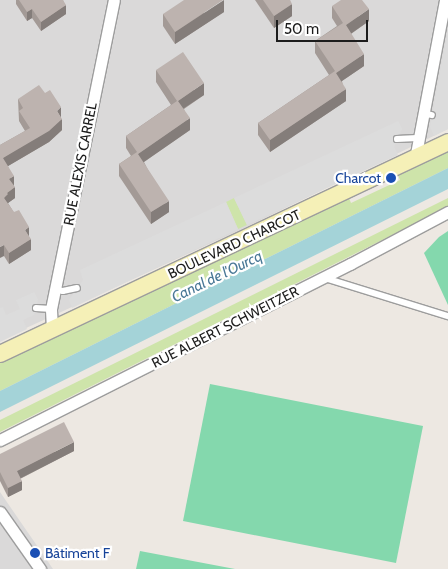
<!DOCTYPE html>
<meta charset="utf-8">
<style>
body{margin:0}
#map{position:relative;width:448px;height:569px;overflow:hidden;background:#ede8e2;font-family:Cabin,sans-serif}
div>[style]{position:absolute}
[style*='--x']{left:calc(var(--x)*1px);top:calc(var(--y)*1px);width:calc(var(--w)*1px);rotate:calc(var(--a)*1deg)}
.residential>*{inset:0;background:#dad9d9}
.grass>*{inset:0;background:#cee4aa}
.pitch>*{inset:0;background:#84d8ad}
.parking>*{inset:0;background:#dcdcdc}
.water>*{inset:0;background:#a4d3d8}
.roads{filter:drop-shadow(1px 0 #9d9d9d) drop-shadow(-1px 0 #9d9d9d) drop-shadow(0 1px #9d9d9d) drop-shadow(0 -1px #9d9d9d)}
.lane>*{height:5.5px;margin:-2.75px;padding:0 2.75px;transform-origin:2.75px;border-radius:2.75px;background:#fff}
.street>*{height:11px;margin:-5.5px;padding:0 5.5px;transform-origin:5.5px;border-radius:5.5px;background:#fff}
.secondary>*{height:16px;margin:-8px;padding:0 8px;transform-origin:8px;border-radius:8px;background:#f5f0b7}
.wall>*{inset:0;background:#a39a96}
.shaded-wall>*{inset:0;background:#847d7a}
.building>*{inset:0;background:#bdb3af}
.dots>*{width:14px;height:14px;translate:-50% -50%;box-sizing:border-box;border:2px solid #fff;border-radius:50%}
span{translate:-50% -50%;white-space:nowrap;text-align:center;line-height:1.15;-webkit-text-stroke:4.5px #fff;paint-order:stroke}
.street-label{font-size:14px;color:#1c1c1c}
.transit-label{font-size:14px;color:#164399}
.right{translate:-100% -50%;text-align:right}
.left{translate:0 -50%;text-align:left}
.water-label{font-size:15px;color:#497896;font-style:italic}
.scale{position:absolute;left:276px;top:20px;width:92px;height:22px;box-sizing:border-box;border:2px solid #1c1c1c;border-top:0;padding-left:6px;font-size:15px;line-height:18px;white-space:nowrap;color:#1c1c1c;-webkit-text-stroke:4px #fff;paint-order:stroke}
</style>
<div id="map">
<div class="residential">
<div style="clip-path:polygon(0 0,448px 0,448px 129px,242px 229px,0 340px)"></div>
<div style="clip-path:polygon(0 492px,53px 569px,0 569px)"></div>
</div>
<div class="grass">
<div style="clip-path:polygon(448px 151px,448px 168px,0 391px,0 362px,349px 198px,351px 203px,400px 180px,398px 175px)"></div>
<div style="clip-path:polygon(234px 198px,247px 225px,238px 229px,226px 202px)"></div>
<div style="clip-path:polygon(448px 198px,448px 207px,0 432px,0 420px)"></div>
</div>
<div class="pitch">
<div style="clip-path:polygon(448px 231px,448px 305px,424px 253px,439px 237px)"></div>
<div style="clip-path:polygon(210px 384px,423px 426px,396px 563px,183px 521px)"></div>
<div style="clip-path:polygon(140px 551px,235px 569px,136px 569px)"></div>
</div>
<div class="parking">
<div style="clip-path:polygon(448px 28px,448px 129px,434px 136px,430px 127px)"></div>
<div style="clip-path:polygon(398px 121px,402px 129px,394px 147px,398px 155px,247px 225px,234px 198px)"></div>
<div style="clip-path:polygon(226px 202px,238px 229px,72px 308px,69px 300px,83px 280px,80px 270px)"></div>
<div style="clip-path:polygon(34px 292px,38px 300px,34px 315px,23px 320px,27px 329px,0 342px,0 308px,3px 307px,6px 315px,20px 309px,16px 300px)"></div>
</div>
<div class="water">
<div style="clip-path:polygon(448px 168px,448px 189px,0 412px,0 391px)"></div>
</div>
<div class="roads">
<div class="lane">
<div style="--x:423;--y:113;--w:9;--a:13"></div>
<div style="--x:397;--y:139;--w:20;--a:-3"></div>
<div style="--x:325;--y:278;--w:129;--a:17.2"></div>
<div style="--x:55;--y:289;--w:8;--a:14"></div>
<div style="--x:63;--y:291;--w:14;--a:-12"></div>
<div style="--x:36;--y:308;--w:15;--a:4"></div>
</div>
<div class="street">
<div style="--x:415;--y:159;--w:162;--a:-79.3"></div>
<div style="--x:52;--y:329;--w:20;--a:-93"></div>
<div style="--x:51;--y:309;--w:315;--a:-78.5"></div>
<div style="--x:0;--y:440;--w:392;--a:-26.7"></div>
<div style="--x:350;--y:264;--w:111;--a:-28"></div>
<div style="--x:0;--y:512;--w:70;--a:54.9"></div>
</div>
<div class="secondary">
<div style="--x:0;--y:354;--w:496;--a:-25.3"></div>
</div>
</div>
<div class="wall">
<div style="clip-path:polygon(16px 0,63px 0,66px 14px,41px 31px,32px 18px,27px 21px,16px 4px)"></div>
<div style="clip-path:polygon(255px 0,290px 0,292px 16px,274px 28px)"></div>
<div style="clip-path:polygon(332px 6px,369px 21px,351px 34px,364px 66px,342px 81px,346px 101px,270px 152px,258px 135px,258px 123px,329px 75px,315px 53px,315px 41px,337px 26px,332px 18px)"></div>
<div style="clip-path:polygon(224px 12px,175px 44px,163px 26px,163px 14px)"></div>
<div style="clip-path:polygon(156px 70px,204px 95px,184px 109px,190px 130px,144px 162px,169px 212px,151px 224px,119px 176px,119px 164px,131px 156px,126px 148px,126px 136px,171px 105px,156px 82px)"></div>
<div style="clip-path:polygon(18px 99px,61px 118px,62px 130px,49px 142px,8px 166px,14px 186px,15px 198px,8px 203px,29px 237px,31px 250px,9px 264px,4px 256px,0 145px,25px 131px,19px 121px)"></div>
<div style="clip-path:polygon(74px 451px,20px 479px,22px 490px,8px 497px,0 481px,0 454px)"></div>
</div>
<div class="shaded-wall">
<div style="clip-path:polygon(224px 0,224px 12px,175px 44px,175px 32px)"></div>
<div style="clip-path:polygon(292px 4px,292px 16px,274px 28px,274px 16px)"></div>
<div style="clip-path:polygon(66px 5px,66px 14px,41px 31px,41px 22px)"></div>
<div style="clip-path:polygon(32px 9px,32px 18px,27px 21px,27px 12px)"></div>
<div style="clip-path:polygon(369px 9px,369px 21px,346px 37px,346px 25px)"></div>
<div style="clip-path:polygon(364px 54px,364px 66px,336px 85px,336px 73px)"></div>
<div style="clip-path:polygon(204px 83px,204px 95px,178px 112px,178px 101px)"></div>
<div style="clip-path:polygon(346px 89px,346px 101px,270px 152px,270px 140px)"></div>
<div style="clip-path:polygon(61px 107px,61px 118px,57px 111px)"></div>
<div style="clip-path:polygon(190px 118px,190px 130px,138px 166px,138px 154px)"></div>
<div style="clip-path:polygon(62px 119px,62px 130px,49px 142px,3px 169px,3px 158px)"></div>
<div style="clip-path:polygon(14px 176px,14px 186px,9px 179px)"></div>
<div style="clip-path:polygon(15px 187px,15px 198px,8px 203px,8px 205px,4px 198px,7px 193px)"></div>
<div style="clip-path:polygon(169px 201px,169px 212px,151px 224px,151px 212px)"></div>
<div style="clip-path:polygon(29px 227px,29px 238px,25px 230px)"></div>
<div style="clip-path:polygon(31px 239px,31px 250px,9px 264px,9px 253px)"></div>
<div style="clip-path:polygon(4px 245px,4px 256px,0 258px,0 247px)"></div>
<div style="clip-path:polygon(74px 442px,74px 451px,17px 480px,17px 471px)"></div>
<div style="clip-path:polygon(22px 481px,22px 490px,8px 497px,8px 488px)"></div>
</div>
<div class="building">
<div style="clip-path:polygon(19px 0,63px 0,66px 5px,41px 22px,32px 9px,27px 12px)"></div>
<div style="clip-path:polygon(184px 0,223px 0,175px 32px,163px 14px)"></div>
<div style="clip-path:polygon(263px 0,290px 0,292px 4px,274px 16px)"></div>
<div style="clip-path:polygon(341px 0,362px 0,369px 9px,346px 25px,364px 54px,336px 73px,346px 89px,270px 140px,258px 123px,335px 71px,315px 41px,343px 23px,332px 6px)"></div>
<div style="clip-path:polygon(183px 52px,204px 83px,178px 101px,190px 118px,138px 154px,169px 201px,151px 212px,119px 164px,137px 152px,126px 136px,177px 101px,156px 70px)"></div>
<div style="clip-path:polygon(39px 85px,45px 93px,50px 90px,61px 107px,57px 111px,62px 119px,49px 131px,3px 158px,14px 176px,9px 179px,15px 187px,7px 193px,8px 194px,4px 198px,14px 212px,19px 210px,29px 227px,25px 230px,31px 239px,9px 253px,4px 245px,0 247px,0 145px,30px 128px,19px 111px,23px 108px,18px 99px)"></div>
<div style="clip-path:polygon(64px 422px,74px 442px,17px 471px,22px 481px,8px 488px,0 472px,0 454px)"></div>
</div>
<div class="dots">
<div style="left:391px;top:178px;background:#1a4fb4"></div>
<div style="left:35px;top:553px;background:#1a4fb4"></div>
</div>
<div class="street-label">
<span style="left:80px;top:164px;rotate:-79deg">RUE ALEXIS CARREL</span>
<span style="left:234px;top:244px;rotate:-25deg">BOULEVARD CHARCOT</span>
<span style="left:225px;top:327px;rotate:-27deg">RUE ALBERT SCHWEITZER</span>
</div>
<div class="transit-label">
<span class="right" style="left:381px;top:178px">Charcot</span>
<span class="left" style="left:45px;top:553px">Bâtiment F</span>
</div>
<div class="water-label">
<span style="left:217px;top:277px;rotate:-26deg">Canal de l'Ourcq</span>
</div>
<div class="scale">50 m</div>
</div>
